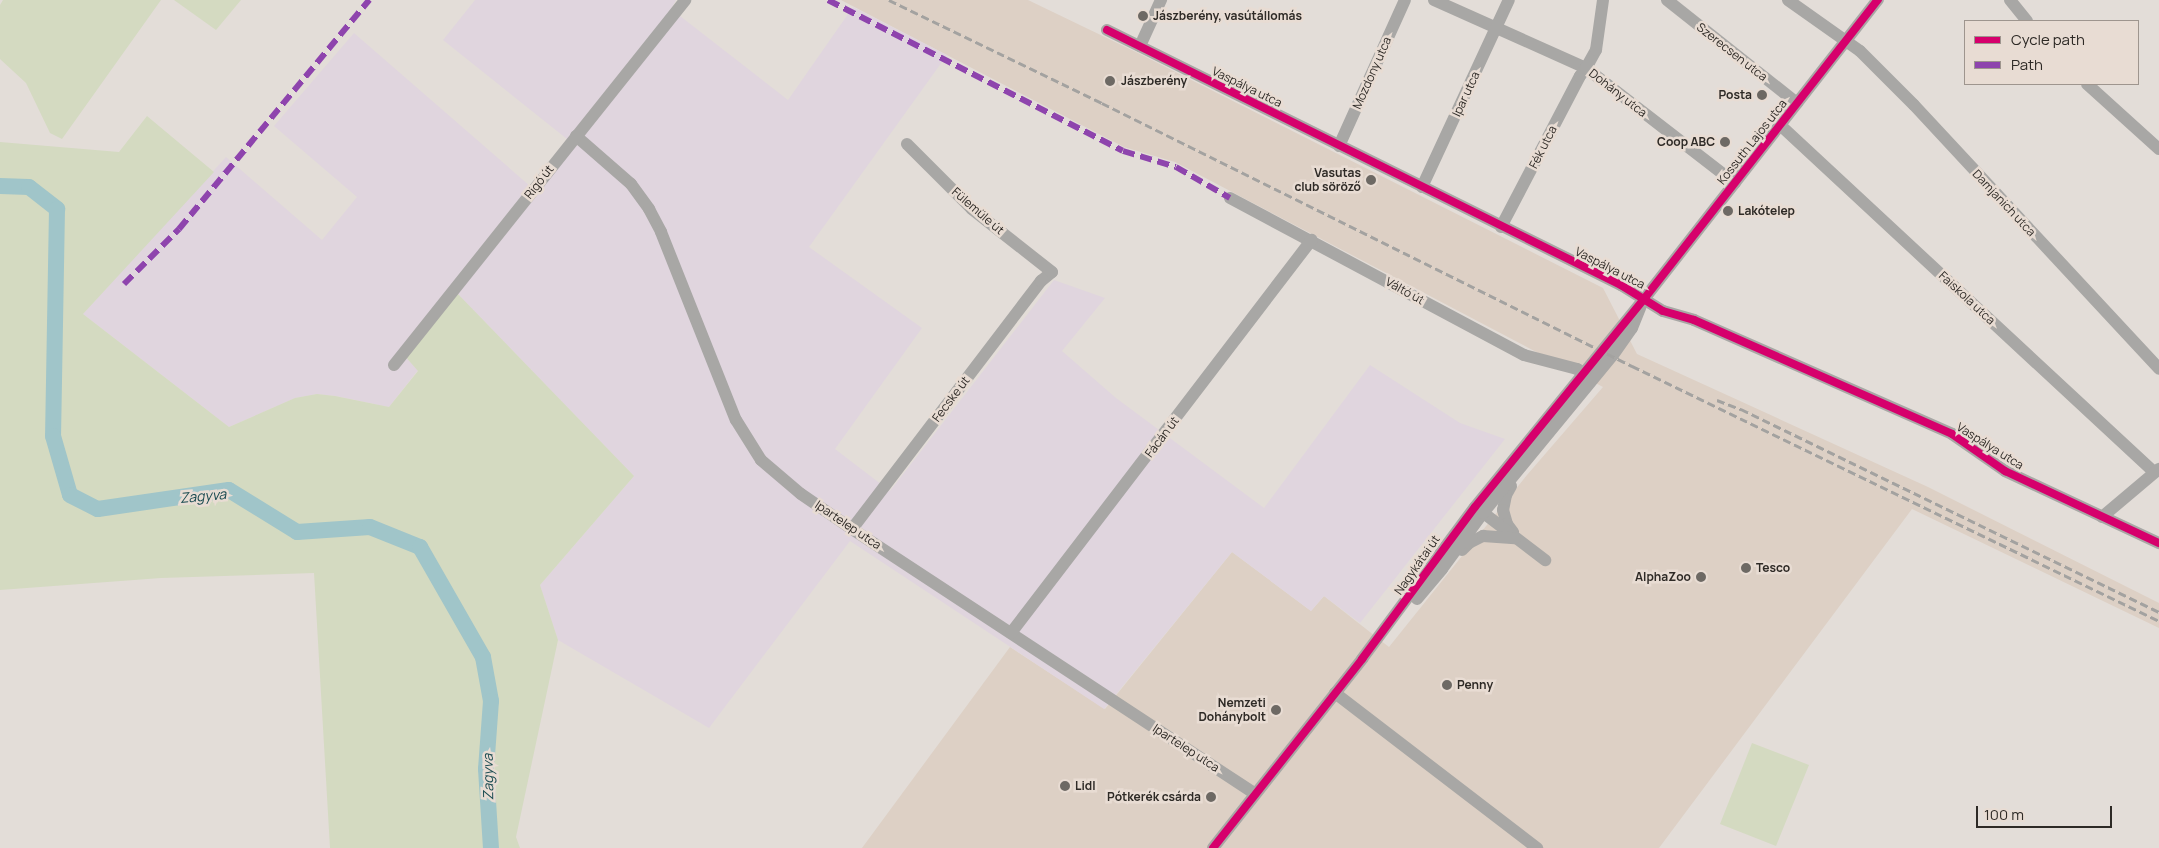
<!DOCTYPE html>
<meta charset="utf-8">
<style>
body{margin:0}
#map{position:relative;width:2159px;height:848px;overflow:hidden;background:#e3ddd8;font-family:Manrope,sans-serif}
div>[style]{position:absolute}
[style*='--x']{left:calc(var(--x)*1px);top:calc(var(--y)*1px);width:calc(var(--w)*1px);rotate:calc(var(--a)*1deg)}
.built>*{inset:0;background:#ddd0c5}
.industrial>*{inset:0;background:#e0d5de}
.green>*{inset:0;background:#d4dac1}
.river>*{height:16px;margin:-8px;padding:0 8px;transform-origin:8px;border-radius:8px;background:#a0c5c9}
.minor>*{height:12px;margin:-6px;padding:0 6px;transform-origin:6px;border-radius:6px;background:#a8a7a5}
.rail>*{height:2.5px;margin-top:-1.25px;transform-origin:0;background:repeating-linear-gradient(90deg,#a3a2a0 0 8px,transparent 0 12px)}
.quiet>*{height:6px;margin-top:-3px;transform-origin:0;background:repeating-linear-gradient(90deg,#8e44ad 0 12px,transparent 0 18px)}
.cycleway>*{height:8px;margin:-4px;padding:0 4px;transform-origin:4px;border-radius:4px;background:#d6006c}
.dots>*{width:14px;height:14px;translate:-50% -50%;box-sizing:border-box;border:2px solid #e8dcd3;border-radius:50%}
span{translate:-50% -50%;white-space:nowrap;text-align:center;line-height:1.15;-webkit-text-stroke:5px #e8dcd3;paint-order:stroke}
.poi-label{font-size:12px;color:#2e2a26;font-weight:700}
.left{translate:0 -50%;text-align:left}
.right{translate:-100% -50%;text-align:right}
.street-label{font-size:12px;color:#2e2a26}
.water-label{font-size:14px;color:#1a4b51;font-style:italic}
.legend{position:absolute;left:1964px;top:20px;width:175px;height:65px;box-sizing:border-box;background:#e8dcd3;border:1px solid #9e958e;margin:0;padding:6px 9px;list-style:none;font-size:15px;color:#2e2a26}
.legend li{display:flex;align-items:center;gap:10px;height:25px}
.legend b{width:25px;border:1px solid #9e958e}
.scale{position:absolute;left:1976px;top:806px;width:136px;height:22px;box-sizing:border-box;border:2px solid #2e2a26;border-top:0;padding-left:6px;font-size:15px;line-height:18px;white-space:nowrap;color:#2e2a26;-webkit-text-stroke:4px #e8dcd3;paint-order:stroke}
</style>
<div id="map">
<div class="built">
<div style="clip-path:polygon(841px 0,1028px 0,1138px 53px,1603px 288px,1637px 354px,1928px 487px,2159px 603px,2159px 628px,1912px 509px,1659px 848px,862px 848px,1010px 647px,1105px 709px,1232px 552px,1311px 611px,1324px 596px,1389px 647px,1527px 475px,1603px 387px,1175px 162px,1124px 147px)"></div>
</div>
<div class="industrial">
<div style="clip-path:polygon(475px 0,676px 0,671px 9px,788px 100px,853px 7px,947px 55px,809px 247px,922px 328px,835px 449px,890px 491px,1054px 280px,1105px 298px,1062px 351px,1116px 398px,1264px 508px,1370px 365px,1460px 423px,1505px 439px,1360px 623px,1324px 596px,1311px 611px,1232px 552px,1104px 709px,850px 541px,709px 728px,558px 640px,540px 585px,634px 476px,457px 293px,404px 355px,418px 370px,389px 407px,336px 396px,317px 394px,295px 398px,229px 427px,83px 314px,226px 157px,322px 240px,357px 197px,274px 126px,354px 33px,530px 186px,567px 139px,443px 40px)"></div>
</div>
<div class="green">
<div style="clip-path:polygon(3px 0,161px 0,62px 139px,50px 133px,26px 83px,0 59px,0 5px)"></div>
<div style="clip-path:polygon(174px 0,241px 0,216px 30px)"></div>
<div style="clip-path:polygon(147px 116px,214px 172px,83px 314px,229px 427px,295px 398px,317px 394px,335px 396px,389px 407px,418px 371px,404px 355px,457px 293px,634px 476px,540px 585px,558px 640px,516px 837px,520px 848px,330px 848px,314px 573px,161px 578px,0 590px,0 142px,119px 152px)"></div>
<div style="clip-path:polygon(1752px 743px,1809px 765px,1776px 846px,1720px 824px)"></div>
</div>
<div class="river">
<div style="--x:0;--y:186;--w:29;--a:2"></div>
<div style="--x:29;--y:187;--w:36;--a:38"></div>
<div style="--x:57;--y:209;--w:227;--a:91"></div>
<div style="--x:53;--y:436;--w:61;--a:73.9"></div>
<div style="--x:70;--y:495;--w:31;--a:27"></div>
<div style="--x:98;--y:509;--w:132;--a:-8.3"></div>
<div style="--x:229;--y:490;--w:80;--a:31.7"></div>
<div style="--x:297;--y:532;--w:73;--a:-3.9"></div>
<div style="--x:370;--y:527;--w:54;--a:21.8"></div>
<div style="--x:420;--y:547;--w:127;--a:60.2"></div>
<div style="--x:483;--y:657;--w:45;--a:79.7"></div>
<div style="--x:491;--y:701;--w:68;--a:94.2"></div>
<div style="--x:486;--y:769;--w:79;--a:86.4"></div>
</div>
<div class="minor">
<div style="--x:1434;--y:0;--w:167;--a:24.1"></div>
<div style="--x:1586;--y:68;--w:188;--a:37.7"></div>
<div style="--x:1667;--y:0;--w:166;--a:38.4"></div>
<div style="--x:1788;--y:0;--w:88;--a:35.3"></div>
<div style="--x:1860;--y:51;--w:76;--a:45"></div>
<div style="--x:1914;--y:105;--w:360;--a:47.1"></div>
<div style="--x:2010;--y:0;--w:27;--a:51"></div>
<div style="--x:1107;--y:30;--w:574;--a:26.39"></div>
<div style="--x:1621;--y:285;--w:49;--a:31.8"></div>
<div style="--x:1663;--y:311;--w:32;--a:16"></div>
<div style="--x:1694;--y:320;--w:282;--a:23.8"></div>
<div style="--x:1952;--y:434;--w:65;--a:34.9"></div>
<div style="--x:2005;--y:471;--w:170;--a:25.1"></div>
<div style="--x:1140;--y:46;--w:51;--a:-65.5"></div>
<div style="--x:2087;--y:84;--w:97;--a:42.1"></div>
<div style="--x:1780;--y:125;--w:510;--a:42.86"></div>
<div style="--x:576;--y:136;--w:73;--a:41.1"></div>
<div style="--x:631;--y:184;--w:31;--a:54"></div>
<div style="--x:649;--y:209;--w:26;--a:62"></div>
<div style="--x:661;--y:232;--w:202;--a:68.3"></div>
<div style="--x:736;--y:420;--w:47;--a:58"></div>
<div style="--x:761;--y:460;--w:52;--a:40.4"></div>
<div style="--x:801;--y:494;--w:62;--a:34.5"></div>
<div style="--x:852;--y:529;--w:482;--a:33.3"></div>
<div style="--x:1339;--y:146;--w:160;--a:-65.7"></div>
<div style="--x:1422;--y:187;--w:206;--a:-65.1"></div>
<div style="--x:1230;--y:198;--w:333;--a:28.1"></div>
<div style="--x:1524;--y:355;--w:55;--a:14.8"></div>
<div style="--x:1577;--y:369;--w:8;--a:30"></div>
<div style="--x:1501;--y:227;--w:170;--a:-62.4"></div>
<div style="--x:1580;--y:76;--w:10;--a:-53"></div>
<div style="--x:1586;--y:68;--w:21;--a:-61"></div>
<div style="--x:1596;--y:50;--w:50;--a:-82"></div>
<div style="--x:394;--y:365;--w:467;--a:-51.4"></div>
<div style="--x:1511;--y:486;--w:10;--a:119"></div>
<div style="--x:1506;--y:495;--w:15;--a:101"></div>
<div style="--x:1503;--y:510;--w:15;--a:74"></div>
<div style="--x:1507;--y:524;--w:10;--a:53"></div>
<div style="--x:1477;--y:508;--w:86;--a:37.4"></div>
<div style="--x:2102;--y:517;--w:75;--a:-40.1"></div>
<div style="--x:852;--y:529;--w:312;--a:-52.7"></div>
<div style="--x:1041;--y:281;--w:14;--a:-39"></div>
<div style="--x:1052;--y:272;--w:102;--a:-141.8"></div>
<div style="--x:972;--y:209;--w:92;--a:-135"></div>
<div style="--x:1462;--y:550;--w:10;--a:-45"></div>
<div style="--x:1469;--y:543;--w:16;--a:-27"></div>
<div style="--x:1483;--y:536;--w:32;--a:4"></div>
<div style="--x:1417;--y:599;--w:39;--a:-50"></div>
<div style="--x:1442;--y:569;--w:69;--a:-53.8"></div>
<div style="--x:1483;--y:513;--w:205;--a:-50.6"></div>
<div style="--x:1613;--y:355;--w:33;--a:-55"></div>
<div style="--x:1632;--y:328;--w:22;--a:-68"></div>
<div style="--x:1011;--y:633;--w:495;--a:-52.6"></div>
<div style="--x:1335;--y:693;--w:255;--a:37.5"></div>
<div style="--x:1213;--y:848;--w:241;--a:-51.7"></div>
<div style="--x:1362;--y:659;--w:189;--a:-53.4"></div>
<div style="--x:1475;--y:507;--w:268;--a:-50.9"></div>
<div style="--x:1644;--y:299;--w:380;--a:-52"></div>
</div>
<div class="rail">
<div style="--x:889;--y:0;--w:237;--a:25.8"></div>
<div style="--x:1102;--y:103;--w:592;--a:26.39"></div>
<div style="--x:1632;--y:366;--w:585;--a:25.82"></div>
<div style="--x:1717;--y:400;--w:26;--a:21"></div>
<div style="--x:1741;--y:409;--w:465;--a:25.9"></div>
</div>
<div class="quiet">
<div style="--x:828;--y:0;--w:331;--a:27.1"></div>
<div style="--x:1123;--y:151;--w:55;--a:16.8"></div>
<div style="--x:1176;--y:167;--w:62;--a:29.9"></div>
<div style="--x:124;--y:284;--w:78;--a:-45"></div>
<div style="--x:179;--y:229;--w:298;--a:-50.3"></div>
</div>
<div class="cycleway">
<div style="--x:1107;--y:30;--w:574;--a:26.39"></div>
<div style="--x:1621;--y:285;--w:49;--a:31.8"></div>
<div style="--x:1663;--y:311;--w:32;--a:16"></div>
<div style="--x:1694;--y:320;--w:282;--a:23.8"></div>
<div style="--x:1952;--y:434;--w:65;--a:34.9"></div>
<div style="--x:2005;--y:471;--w:170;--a:25.1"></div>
<div style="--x:1213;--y:848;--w:241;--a:-51.7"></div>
<div style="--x:1362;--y:659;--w:189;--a:-53.4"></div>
<div style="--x:1475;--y:507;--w:268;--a:-50.9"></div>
<div style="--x:1644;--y:299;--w:380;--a:-52"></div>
</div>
<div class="dots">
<div style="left:1143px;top:16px;background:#6d6964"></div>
<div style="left:1110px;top:81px;background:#6d6964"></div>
<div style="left:1762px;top:95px;background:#6d6964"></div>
<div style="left:1725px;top:142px;background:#6d6964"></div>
<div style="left:1371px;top:180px;background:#6d6964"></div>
<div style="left:1728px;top:211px;background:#6d6964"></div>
<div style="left:1746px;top:568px;background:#6d6964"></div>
<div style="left:1701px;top:577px;background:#6d6964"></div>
<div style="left:1447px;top:685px;background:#6d6964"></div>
<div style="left:1276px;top:710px;background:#6d6964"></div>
<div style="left:1065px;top:786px;background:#6d6964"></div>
<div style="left:1211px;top:797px;background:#6d6964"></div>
</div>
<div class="poi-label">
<span class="left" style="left:1153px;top:16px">Jászberény, vasútállomás</span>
<span class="left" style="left:1121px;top:81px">Jászberény</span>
<span class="right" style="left:1752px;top:95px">Posta</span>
<span class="right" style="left:1715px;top:142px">Coop ABC</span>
<span class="right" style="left:1361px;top:180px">Vasutas<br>club söröző</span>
<span class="left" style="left:1738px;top:211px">Lakótelep</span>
<span class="left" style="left:1756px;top:568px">Tesco</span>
<span class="right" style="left:1691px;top:577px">AlphaZoo</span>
<span class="left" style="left:1457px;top:685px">Penny</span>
<span class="right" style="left:1266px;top:710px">Nemzeti<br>Dohánybolt</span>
<span class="left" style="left:1075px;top:786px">Lidl</span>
<span class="right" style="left:1201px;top:797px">Pótkerék csárda</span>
</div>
<div class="street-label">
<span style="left:1732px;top:52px;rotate:38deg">Szerecsen utca</span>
<span style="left:1372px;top:73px;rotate:-66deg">Mozdony utca</span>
<span style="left:1247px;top:87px;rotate:26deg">Vaspálya utca</span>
<span style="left:1618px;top:93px;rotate:38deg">Dohány utca</span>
<span style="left:1466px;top:94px;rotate:-65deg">Ipar utca</span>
<span style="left:1752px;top:142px;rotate:-52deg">Kossuth Lajos utca</span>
<span style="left:1543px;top:147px;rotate:-63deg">Fék utca</span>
<span style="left:539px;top:182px;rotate:-52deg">Rigó út</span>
<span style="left:2004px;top:203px;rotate:47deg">Damjanich utca</span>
<span style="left:978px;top:211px;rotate:41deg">Fülemüle út</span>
<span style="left:1610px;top:268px;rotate:27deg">Vaspálya utca</span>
<span style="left:1405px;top:291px;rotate:29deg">Váltó út</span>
<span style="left:1967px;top:298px;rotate:43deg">Faiskola utca</span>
<span style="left:951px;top:399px;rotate:-53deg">Fecske út</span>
<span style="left:1162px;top:437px;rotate:-53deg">Fácán út</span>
<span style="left:1990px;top:446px;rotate:32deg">Vaspálya utca</span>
<span style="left:848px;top:525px;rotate:34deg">Ipartelep utca</span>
<span style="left:1417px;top:565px;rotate:-55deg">Nagykátai út</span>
<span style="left:1186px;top:748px;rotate:33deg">Ipartelep utca</span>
</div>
<div class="water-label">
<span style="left:203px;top:496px;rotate:-5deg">Zagyva</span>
<span style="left:488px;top:777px;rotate:-91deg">Zagyva</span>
</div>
<ul class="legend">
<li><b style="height:6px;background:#d6006c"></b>Cycle path</li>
<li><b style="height:6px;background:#8e44ad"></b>Path</li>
</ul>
<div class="scale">100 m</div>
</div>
